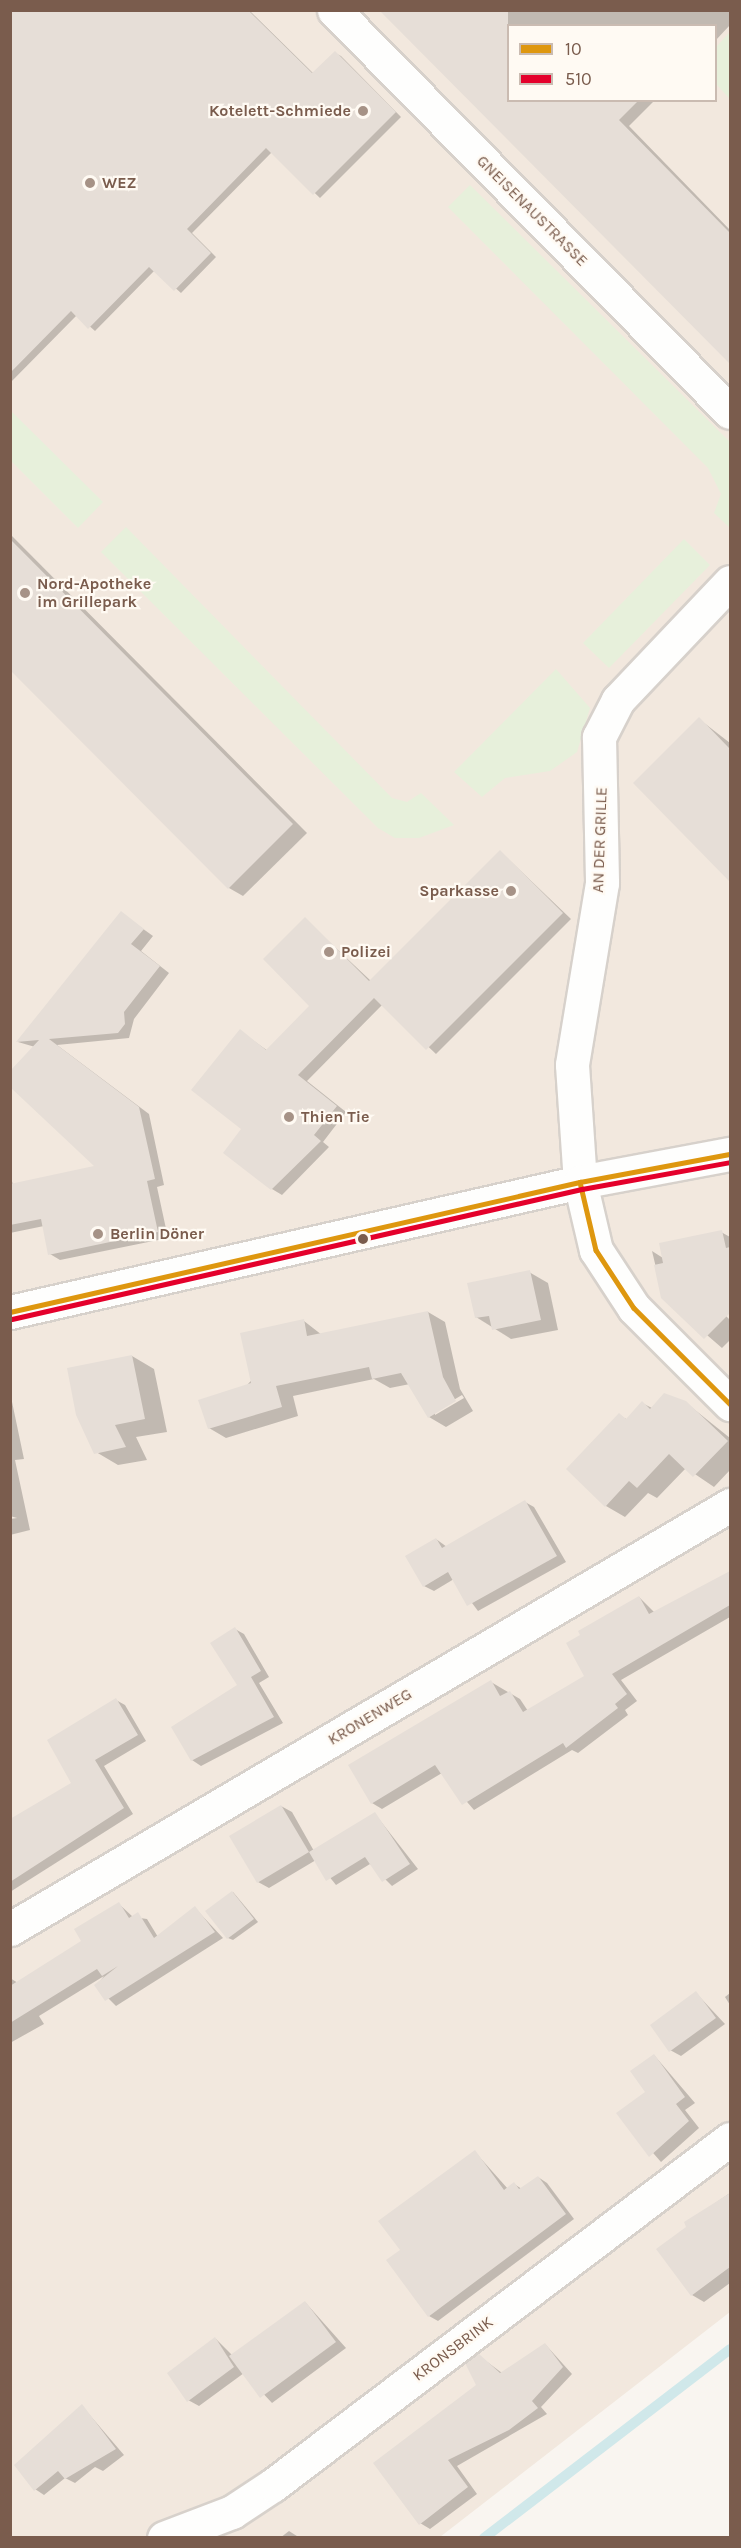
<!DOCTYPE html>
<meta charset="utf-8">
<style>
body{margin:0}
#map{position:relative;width:741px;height:2548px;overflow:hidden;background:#f9f5f0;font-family:Karla,sans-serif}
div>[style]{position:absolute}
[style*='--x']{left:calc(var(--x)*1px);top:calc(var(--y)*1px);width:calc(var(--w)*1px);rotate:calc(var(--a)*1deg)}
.residential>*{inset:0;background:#f2e8de}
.green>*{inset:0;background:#e7f0db}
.shadow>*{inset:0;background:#0003}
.stream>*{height:10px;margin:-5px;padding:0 5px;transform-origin:5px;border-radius:5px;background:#d0e8ea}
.building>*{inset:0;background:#e6ded7}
.roads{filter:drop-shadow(2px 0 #d7d1cb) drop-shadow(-2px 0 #d7d1cb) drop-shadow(0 2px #d7d1cb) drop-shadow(0 -2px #d7d1cb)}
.street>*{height:33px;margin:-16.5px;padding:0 16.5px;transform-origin:16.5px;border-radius:16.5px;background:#fefefd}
.secondary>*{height:33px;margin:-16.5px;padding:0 16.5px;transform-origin:16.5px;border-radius:16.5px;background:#fefefd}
.bus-1>*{height:4.5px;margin:-2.25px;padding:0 2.25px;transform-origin:2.25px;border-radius:2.25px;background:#de970f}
.bus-2>*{height:4.5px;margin:-2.25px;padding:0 2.25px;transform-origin:2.25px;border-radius:2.25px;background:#e4002b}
.dots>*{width:16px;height:16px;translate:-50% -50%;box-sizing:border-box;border:3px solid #fffaf3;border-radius:50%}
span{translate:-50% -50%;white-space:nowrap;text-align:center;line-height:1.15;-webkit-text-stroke:4.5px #fffaf3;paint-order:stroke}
.poi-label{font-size:16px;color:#7a5c4d;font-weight:700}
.right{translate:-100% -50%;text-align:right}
.left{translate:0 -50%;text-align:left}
.street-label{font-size:16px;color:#7a5c4d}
.frame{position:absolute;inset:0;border:12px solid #7a5c4d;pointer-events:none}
.legend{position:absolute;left:507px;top:24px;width:210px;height:78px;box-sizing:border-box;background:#fffaf3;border:2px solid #cabbb1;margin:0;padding:8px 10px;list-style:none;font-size:18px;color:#7a5c4d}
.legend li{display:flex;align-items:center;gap:12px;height:30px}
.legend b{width:30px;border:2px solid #cabbb1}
</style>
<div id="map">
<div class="residential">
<div style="clip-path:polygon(evenodd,11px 11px,730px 11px,730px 2312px,440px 2537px,11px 2538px,11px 11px,508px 26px,716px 26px,716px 100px,508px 100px,508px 26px)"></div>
</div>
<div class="green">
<div style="clip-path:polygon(730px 32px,730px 99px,716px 84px,716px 47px)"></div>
<div style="clip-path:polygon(470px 185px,730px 442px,730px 528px,714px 513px,721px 494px,708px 468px,448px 207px)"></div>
<div style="clip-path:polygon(10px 410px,103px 502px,78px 528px,11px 461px)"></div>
<div style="clip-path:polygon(126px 527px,392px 798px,407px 802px,421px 793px,454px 825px,419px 838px,395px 838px,378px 828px,101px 552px)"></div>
<div style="clip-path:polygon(684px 539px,710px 565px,609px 668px,583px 643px)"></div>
<div style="clip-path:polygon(556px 669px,590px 708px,577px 752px,550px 771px,505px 778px,482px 797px,454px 772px)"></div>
</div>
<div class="shadow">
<div style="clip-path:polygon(10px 10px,249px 10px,314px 74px,335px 53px,341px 56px,401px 117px,320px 198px,272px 152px,192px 233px,216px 257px,181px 293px,155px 270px,95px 331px,77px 315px,10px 383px)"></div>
<div style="clip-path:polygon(381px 10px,730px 10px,730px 25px,716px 40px,716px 26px,508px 26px,508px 100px,655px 100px,629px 126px,730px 230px,730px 362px)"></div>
<div style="clip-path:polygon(10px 534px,307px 833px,243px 896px,229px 888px,10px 667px)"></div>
<div style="clip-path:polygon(699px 719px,730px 743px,730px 880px,635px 783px)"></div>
<div style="clip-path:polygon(501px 852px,571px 919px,436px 1054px,383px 1004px,307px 1081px,346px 1112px,323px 1142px,329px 1147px,282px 1195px,272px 1189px,243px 1129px,240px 1031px,268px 1051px,311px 1006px,305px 919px,371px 981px)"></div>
<div style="clip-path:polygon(121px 913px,153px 936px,141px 951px,169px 973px,134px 1019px,129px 1038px,57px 1045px,149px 1114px,164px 1185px,157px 1187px,168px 1238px,60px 1260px,50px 1254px,44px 1226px,10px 1233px,10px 1174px,13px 1185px,97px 1167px,35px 1047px,18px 1042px)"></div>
<div style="clip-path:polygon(721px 1232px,730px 1237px,730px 1293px,708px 1298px,730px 1320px,730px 1340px,722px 1348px,663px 1297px,652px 1251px,663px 1258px)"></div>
<div style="clip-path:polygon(529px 1272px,548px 1283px,558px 1330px,511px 1339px,476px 1317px)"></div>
<div style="clip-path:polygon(evenodd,428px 1312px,445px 1322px,460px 1389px,473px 1411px,446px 1427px,429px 1417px,410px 1384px,390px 1388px,374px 1379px,293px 1396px,298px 1416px,226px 1438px,209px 1428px,304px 1321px,322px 1335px,428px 1312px,462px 1395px,464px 1398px,435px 1415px,435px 1411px,462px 1395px)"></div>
<div style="clip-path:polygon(132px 1356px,154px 1369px,167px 1432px,136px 1437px,147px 1460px,118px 1465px,96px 1452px)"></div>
<div style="clip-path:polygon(11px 1397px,24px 1459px,15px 1460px,30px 1530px,10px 1535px,10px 1519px,17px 1518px,10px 1516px)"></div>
<div style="clip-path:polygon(685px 1402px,730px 1438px,730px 1470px,714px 1487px,686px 1468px,657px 1498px,648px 1493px,625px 1517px,606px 1506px,619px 1415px,628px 1420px,642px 1403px,652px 1408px)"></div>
<div style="clip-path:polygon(525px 1502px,534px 1507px,566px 1562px,478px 1611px,454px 1579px,434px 1591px,424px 1586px,436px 1539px,447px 1547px)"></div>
<div style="clip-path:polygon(730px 1573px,730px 1617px,621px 1680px,637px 1701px,625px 1710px,628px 1715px,578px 1753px,572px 1750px,474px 1810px,442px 1773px,382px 1809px,372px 1803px,491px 1682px,520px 1699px,528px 1711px,586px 1676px,639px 1597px,655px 1613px)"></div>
<div style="clip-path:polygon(235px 1629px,244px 1634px,269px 1677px,259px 1683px,283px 1723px,201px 1766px,192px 1760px,239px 1686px)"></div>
<div style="clip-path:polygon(116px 1700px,125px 1705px,146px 1741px,104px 1766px,133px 1814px,10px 1892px,10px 1820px,73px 1783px)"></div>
<div style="clip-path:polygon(281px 1806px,292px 1812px,314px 1851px,375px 1814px,418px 1869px,392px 1886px,370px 1864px,336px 1885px,316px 1860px,269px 1888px,258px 1882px)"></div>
<div style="clip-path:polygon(233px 1892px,258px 1922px,233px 1940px,228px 1938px)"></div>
<div style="clip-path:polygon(119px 1904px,133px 1917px,147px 1919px,158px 1937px,195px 1908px,223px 1938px,116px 2006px,96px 1986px,104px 1976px,39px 2016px,44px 2024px,10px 2043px,10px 1978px,18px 1983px,83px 1942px)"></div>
<div style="clip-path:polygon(696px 1993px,725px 2024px,681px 2056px,670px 2050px)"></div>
<div style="clip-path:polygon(730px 1993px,730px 2005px,725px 1997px)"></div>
<div style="clip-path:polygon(654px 2055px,695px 2103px,685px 2110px,699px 2128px,661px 2162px,618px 2113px,647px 2092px)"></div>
<div style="clip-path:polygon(475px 2152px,508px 2189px,514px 2184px,522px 2189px,538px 2177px,547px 2183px,574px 2219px,438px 2321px,429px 2316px)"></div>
<div style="clip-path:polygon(730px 2193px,730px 2283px,704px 2302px,692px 2295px,686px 2223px)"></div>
<div style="clip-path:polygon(305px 2302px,346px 2348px,272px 2403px,244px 2373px,199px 2406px,188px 2400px,216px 2339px,233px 2356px)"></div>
<div style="clip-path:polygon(545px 2344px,572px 2374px,541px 2407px,547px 2414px,457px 2466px,477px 2494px,430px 2529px,420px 2523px,478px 2386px,478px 2355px,502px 2373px)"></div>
<div style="clip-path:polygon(82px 2406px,124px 2455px,103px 2471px,95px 2467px,75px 2483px,65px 2478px,44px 2495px,35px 2489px)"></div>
<div style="clip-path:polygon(289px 2531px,300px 2538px,280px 2538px)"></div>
</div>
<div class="stream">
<div style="--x:484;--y:2538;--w:310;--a:-37.5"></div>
</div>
<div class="building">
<div style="clip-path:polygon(10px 10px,248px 10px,312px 73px,335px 51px,396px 112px,313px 195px,266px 148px,187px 229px,211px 253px,174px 291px,149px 267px,88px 329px,71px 311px,10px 373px)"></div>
<div style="clip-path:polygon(379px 10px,508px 10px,508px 100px,639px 100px,619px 120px,730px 233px,730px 364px)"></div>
<div style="clip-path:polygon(10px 539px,293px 824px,228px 889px,10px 670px)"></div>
<div style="clip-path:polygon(699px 717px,730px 749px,730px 882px,633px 783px)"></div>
<div style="clip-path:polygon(500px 850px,563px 913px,426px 1050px,374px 998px,298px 1075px,337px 1106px,314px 1135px,321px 1141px,271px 1190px,223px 1153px,241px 1129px,191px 1090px,240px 1029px,266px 1050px,309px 1006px,263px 959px,305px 917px,369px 981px)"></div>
<div style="clip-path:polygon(121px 911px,144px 929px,131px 944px,160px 966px,124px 1012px,125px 1024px,118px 1033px,49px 1039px,139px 1107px,155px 1179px,147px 1181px,158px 1232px,48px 1255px,41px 1219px,10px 1225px,10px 1184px,94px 1166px,10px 1087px,10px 1071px,39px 1040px,16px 1042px)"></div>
<div style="clip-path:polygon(722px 1230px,726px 1248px,730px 1247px,730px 1313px,704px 1339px,661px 1298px,654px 1265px,663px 1263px,659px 1243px)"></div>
<div style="clip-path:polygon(530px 1270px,541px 1320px,492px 1330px,489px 1316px,475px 1318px,467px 1283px)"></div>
<div style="clip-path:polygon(428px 1311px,443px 1377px,456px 1401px,428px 1418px,401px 1373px,372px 1379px,369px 1367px,276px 1386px,282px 1407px,208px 1429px,198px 1400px,251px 1383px,240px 1333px,304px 1319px,307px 1336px)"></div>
<div style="clip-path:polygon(132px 1355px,145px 1419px,115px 1425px,126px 1447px,94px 1454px,76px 1415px,67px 1368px)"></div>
<div style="clip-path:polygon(664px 1393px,686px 1401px,728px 1441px,693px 1477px,669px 1454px,637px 1488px,629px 1481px,605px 1507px,566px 1469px,619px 1413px,626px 1419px,642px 1401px,650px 1409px)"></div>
<div style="clip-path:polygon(525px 1500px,557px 1556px,467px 1606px,448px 1572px,423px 1587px,405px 1556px,436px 1538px,442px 1548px)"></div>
<div style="clip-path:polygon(730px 1571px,730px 1605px,612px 1674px,627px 1694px,615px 1704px,618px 1708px,566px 1748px,563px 1743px,462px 1805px,435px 1765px,371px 1804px,348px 1765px,491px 1680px,500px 1696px,510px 1691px,523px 1712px,584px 1676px,566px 1643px,580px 1635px,578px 1631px,639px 1596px,649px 1614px)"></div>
<div style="clip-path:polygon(235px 1627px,261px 1671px,251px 1677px,274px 1717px,191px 1761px,171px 1727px,237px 1685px,210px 1643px)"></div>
<div style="clip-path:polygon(116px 1698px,138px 1735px,95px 1760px,124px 1808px,10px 1882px,10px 1819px,71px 1783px,47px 1740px)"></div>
<div style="clip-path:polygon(281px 1805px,309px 1852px,257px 1883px,229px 1836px)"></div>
<div style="clip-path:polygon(375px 1812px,410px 1864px,382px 1882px,365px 1857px,326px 1881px,309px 1852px)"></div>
<div style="clip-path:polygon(232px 1891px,254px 1919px,227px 1939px,205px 1911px)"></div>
<div style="clip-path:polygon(119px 1902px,129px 1918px,138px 1912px,154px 1938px,195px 1906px,215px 1932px,105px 2001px,94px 1985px,118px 1966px,102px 1976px,97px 1969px,10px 2023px,10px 1986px,81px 1941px,74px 1929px)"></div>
<div style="clip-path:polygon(696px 1991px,716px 2018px,669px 2052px,650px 2025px)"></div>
<div style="clip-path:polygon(654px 2054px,685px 2097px,676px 2104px,689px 2121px,649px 2157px,616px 2113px,645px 2092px,630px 2071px)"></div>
<div style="clip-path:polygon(475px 2150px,504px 2190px,514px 2182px,519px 2189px,538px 2176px,566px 2214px,428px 2317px,386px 2260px,400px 2250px,378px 2221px)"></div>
<div style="clip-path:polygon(730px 2193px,730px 2267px,691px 2296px,656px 2249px,686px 2227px,684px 2222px)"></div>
<div style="clip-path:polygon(305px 2301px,336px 2342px,260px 2398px,229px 2356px)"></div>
<div style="clip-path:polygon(215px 2337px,234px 2367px,187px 2402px,167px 2373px)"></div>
<div style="clip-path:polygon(545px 2343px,563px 2367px,532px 2401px,538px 2408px,509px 2430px,448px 2460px,468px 2487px,419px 2525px,373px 2463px,476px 2385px,465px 2363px,478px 2353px,500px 2373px)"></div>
<div style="clip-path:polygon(82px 2404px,116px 2449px,65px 2479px,58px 2471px,34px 2491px,14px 2465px)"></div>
</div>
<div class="roads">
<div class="street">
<div style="--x:334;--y:10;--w:564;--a:45.43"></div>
<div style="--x:730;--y:582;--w:163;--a:133.5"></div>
<div style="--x:618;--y:700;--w:42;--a:117.2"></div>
<div style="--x:599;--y:737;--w:146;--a:88.8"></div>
<div style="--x:602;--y:883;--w:184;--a:99.4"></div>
<div style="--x:572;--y:1065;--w:117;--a:86.1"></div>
<div style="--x:580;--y:1182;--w:70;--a:76.8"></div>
<div style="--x:596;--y:1250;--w:69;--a:56.8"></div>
<div style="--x:634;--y:1308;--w:136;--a:45"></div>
<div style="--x:10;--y:1929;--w:836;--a:-30.49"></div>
<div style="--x:164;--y:2538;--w:73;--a:-20.9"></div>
<div style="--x:232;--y:2512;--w:49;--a:-33.4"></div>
<div style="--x:273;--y:2485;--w:573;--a:-37.13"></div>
</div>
<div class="secondary">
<div style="--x:10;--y:1312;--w:585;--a:-12.85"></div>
<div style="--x:580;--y:1182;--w:153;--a:-10.6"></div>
</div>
</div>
<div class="bus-1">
<div style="--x:580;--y:1182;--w:70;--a:76.8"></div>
<div style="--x:596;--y:1250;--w:69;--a:56.8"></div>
<div style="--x:634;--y:1308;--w:136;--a:45"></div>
<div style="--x:10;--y:1312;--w:585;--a:-12.85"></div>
<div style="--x:580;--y:1182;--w:153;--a:-10.6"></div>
</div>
<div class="bus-2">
<div style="--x:12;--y:1319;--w:585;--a:-12.85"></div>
<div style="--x:582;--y:1189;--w:150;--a:-10.3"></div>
</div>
<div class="dots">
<div style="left:363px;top:111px;background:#a69286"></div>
<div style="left:90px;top:183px;background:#a69286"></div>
<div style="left:25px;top:593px;background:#a69286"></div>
<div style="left:511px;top:891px;background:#a69286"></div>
<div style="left:329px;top:952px;background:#a69286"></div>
<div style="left:289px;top:1117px;background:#a69286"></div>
<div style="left:98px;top:1234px;background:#a69286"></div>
<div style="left:363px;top:1239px;background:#7a5c4d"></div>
</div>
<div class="poi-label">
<span class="right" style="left:351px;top:111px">Kotelett-Schmiede</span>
<span class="left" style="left:102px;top:183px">WEZ</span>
<span class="left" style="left:37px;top:593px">Nord-Apotheke<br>im Grillepark</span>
<span class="right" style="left:499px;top:891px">Sparkasse</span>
<span class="left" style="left:341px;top:952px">Polizei</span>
<span class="left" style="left:301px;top:1117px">Thien Tie</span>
<span class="left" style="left:110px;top:1234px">Berlin Döner</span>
</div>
<div class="street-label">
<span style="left:532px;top:211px;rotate:45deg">GNEISENAUSTRASSE</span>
<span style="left:600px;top:840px;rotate:-88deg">AN DER GRILLE</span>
<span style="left:370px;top:1717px;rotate:-31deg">KRONENWEG</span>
<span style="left:453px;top:2349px;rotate:-37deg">KRONSBRINK</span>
</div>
<div class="frame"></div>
<ul class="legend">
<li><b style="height:8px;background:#de970f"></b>10</li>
<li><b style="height:8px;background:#e4002b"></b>510</li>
</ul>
</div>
